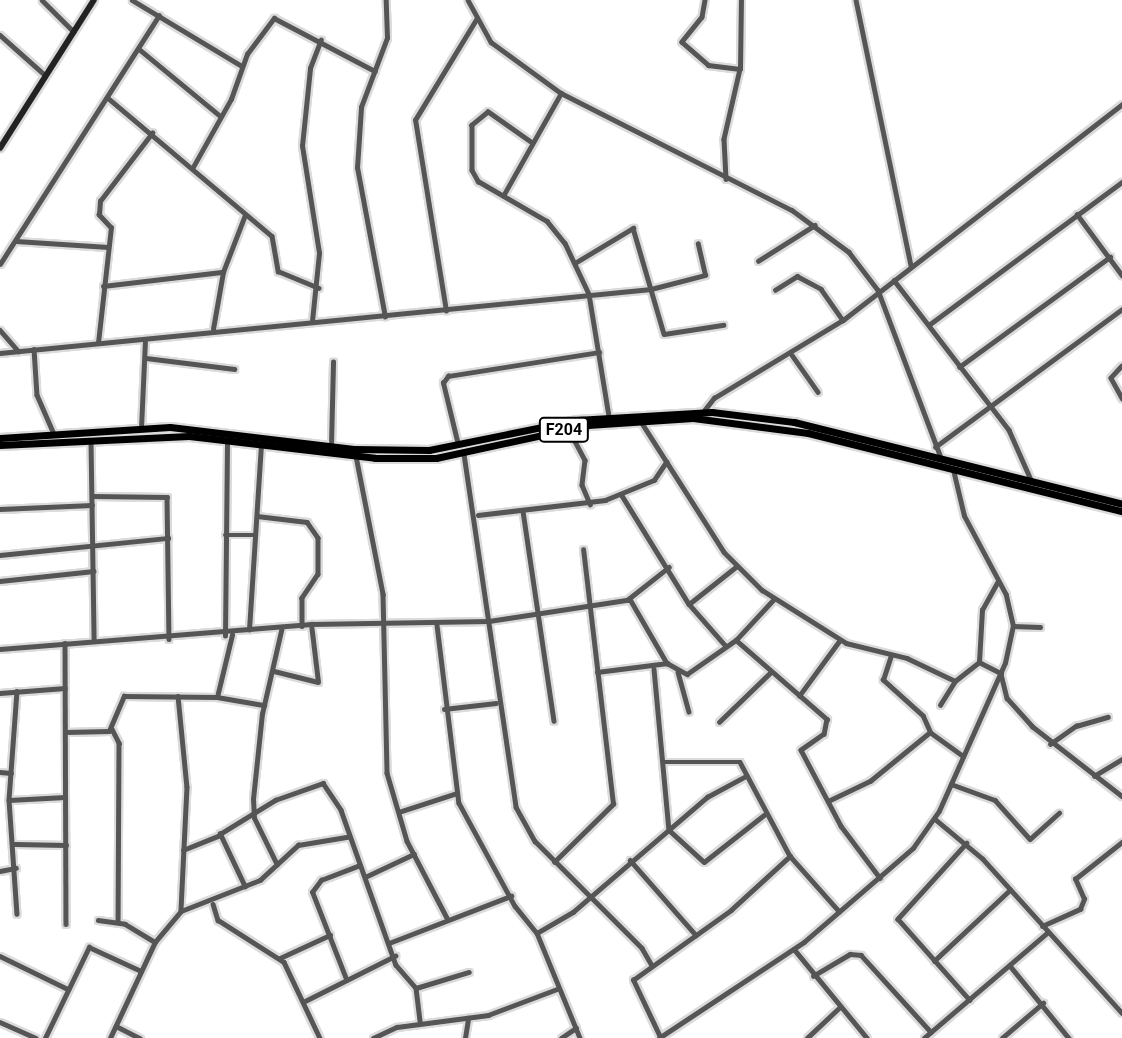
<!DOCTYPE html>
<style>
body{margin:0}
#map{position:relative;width:1122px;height:1038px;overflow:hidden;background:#fff;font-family:Roboto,sans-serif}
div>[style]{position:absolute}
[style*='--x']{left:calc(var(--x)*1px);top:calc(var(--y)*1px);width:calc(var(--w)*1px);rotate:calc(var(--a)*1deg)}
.roads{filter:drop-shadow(2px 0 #dbdbdb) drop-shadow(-2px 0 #dbdbdb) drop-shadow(0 2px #dbdbdb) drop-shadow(0 -2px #dbdbdb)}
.street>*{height:4.5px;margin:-2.25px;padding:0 2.25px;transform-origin:2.25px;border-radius:2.25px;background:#555}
.secondary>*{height:6px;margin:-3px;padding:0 3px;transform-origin:3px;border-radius:3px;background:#222}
.primary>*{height:7px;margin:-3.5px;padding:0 3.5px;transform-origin:3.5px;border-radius:3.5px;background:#000}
span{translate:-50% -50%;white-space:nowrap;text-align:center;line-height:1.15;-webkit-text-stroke:5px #fff;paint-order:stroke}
.shield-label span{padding:2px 5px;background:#fff;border:2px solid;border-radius:5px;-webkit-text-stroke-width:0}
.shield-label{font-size:16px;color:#000;font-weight:700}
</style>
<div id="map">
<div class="roads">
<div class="street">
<div style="--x:42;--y:0;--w:45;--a:45"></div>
<div style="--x:132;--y:0;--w:128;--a:31"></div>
<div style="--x:468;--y:0;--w:48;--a:61.3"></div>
<div style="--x:491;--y:42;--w:87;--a:36.1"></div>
<div style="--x:561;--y:93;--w:259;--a:26.9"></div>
<div style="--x:792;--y:210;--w:71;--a:36.4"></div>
<div style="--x:849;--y:252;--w:48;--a:52.7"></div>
<div style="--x:878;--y:290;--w:179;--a:69.4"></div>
<div style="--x:705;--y:0;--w:17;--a:100"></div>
<div style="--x:702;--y:17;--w:32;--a:129"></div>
<div style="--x:682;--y:42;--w:35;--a:41"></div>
<div style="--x:708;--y:65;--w:32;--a:7"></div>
<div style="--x:740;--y:69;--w:72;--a:102.9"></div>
<div style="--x:724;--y:139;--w:40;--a:87.1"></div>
<div style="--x:856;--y:0;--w:272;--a:78.3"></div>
<div style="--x:0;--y:35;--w:60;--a:41.6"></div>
<div style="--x:139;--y:49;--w:104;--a:39.5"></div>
<div style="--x:740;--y:69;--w:69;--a:-89.2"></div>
<div style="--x:108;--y:98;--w:214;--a:40.1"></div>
<div style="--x:272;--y:236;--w:36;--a:80"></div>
<div style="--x:278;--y:271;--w:44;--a:22.5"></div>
<div style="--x:532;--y:143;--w:54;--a:-144.8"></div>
<div style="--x:488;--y:112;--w:21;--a:141"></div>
<div style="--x:472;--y:125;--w:45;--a:90"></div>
<div style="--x:472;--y:170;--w:13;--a:61"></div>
<div style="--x:478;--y:181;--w:80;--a:30.1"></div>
<div style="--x:547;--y:221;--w:28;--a:51"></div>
<div style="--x:565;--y:243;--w:56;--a:64.8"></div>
<div style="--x:589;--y:294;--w:124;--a:80.7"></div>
<div style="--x:193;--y:167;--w:78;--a:-60.8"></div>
<div style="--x:231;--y:99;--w:48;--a:-70.4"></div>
<div style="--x:247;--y:54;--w:45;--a:-53.1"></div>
<div style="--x:274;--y:18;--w:114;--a:27.7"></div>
<div style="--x:503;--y:196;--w:118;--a:-60.6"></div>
<div style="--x:1077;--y:214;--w:76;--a:53.6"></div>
<div style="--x:16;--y:241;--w:92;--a:3.7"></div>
<div style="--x:758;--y:261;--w:67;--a:-32.3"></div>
<div style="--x:575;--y:263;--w:68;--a:-31.1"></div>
<div style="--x:633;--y:228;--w:110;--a:73.7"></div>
<div style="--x:664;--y:334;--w:60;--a:-8.7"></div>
<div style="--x:0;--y:264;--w:295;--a:-57.4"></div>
<div style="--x:894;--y:280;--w:189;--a:52.5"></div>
<div style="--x:1009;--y:430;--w:57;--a:66.1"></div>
<div style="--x:103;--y:286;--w:121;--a:-6.7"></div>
<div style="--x:775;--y:290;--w:26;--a:-32"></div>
<div style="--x:797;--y:276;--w:27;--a:28"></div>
<div style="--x:821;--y:289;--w:38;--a:55"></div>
<div style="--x:446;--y:311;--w:193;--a:-99.2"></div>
<div style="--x:415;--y:120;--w:119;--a:-58.7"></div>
<div style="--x:385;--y:317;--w:152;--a:-100.6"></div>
<div style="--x:357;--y:168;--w:61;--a:-86.2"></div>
<div style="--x:361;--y:107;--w:74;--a:-69.4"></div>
<div style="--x:387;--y:38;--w:38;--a:-92"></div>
<div style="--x:312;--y:321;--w:68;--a:-84.1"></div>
<div style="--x:319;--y:253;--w:108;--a:-99"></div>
<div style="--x:302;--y:146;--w:78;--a:-84.1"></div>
<div style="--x:310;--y:68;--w:30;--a:-69"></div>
<div style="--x:930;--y:324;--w:239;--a:-36.5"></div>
<div style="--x:213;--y:329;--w:58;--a:-80"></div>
<div style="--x:223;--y:272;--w:61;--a:-68.9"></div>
<div style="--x:0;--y:330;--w:28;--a:49"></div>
<div style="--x:98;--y:343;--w:116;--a:-83.6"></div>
<div style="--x:111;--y:228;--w:18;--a:-133"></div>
<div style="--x:99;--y:215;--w:14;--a:-86"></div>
<div style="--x:100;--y:201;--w:86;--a:-52.6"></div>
<div style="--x:34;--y:349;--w:46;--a:86.3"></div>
<div style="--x:37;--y:395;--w:43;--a:66.4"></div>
<div style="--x:0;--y:353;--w:654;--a:-5.61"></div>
<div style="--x:651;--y:289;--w:56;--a:-14.5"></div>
<div style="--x:705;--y:275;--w:32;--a:-103"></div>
<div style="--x:792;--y:355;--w:45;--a:54.9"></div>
<div style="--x:146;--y:358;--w:89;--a:7.1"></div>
<div style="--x:1122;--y:366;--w:16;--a:133"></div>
<div style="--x:1111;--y:378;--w:23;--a:61"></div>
<div style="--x:959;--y:367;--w:187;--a:-36.1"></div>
<div style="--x:703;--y:412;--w:18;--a:-52"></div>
<div style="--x:714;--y:398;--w:151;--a:-31.2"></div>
<div style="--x:843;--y:320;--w:353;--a:-37.7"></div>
<div style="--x:640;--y:420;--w:156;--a:57.5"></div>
<div style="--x:724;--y:552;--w:54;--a:45"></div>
<div style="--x:762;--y:590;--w:99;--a:32.2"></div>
<div style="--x:846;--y:643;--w:63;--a:13.8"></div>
<div style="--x:907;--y:658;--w:53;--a:25.6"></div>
<div style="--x:955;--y:681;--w:31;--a:-38"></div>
<div style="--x:979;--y:662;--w:25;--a:27"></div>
<div style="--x:141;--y:428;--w:88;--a:-87.4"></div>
<div style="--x:569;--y:430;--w:34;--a:62"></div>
<div style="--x:585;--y:460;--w:25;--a:97"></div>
<div style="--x:582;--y:485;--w:21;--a:67"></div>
<div style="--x:91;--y:441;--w:199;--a:89.1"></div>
<div style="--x:331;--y:445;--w:83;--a:-88.6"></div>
<div style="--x:458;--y:445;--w:64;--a:-103.6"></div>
<div style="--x:443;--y:383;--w:9;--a:-54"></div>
<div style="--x:448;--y:376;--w:153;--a:-9"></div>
<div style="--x:935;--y:447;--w:232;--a:-36.4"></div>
<div style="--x:464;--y:454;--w:357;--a:81.6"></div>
<div style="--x:516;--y:807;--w:39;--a:61"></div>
<div style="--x:535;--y:841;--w:151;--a:45"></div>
<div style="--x:642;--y:948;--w:20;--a:60"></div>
<div style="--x:356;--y:456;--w:141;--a:78.9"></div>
<div style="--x:383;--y:594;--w:179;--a:88.7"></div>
<div style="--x:387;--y:773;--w:71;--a:73.6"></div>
<div style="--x:407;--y:841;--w:87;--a:62.5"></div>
<div style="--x:621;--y:494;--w:129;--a:58.3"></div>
<div style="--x:689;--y:604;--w:55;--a:48.7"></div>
<div style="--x:93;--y:496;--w:74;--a:0.8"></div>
<div style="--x:167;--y:497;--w:142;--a:89.2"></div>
<div style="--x:0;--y:509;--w:92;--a:-2.5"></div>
<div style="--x:523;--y:511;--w:212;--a:81.6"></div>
<div style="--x:478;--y:515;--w:128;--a:-6.7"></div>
<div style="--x:605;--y:500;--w:53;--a:-22.2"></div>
<div style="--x:654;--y:480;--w:22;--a:-56"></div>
<div style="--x:257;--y:516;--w:50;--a:6.8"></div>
<div style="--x:307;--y:522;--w:19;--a:55"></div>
<div style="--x:318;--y:538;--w:36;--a:90"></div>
<div style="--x:318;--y:574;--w:29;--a:124"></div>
<div style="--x:302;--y:598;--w:28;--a:90"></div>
<div style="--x:225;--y:535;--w:31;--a:0"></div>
<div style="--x:0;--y:555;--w:169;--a:-5.8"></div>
<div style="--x:0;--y:581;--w:94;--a:-6.1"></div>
<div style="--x:630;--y:599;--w:74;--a:60"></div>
<div style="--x:667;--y:663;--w:23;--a:29"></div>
<div style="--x:687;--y:674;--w:60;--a:-34.8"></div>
<div style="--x:736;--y:640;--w:56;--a:-47.2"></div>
<div style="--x:689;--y:604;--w:61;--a:-38.4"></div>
<div style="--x:437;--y:625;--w:179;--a:83"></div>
<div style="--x:459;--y:803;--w:117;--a:61.5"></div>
<div style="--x:515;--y:906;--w:35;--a:51"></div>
<div style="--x:537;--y:933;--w:113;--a:67.7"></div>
<div style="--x:1013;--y:626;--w:27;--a:2"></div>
<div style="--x:249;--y:630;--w:186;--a:-86.3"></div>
<div style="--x:225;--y:636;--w:195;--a:-89.4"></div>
<div style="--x:736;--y:640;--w:121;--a:41"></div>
<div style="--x:827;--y:719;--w:15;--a:101"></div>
<div style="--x:824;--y:734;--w:28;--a:145"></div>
<div style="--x:801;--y:750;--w:86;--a:62.2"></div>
<div style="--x:841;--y:826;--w:65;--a:53.1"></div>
<div style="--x:65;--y:643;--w:281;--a:89.8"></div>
<div style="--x:0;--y:649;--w:312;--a:-4.6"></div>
<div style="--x:311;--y:624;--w:178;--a:-1"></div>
<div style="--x:489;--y:621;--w:140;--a:-8.7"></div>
<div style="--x:627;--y:600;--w:53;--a:-38.2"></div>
<div style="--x:979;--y:662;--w:52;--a:-86.7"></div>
<div style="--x:982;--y:610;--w:31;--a:-61"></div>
<div style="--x:654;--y:669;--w:162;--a:84.7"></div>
<div style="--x:669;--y:830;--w:47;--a:42.4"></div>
<div style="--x:704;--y:862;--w:76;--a:-38.1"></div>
<div style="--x:274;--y:671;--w:45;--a:14"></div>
<div style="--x:318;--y:682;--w:58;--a:-96.9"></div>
<div style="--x:597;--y:672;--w:71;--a:-7.3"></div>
<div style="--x:678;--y:672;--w:41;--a:74.6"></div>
<div style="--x:1001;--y:674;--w:25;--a:76"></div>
<div style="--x:1007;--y:698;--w:38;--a:48"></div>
<div style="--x:1032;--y:726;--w:114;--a:37.9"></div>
<div style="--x:17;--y:691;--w:109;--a:94.2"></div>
<div style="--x:9;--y:800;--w:114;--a:86"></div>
<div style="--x:0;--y:693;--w:65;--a:-4.4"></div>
<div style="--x:178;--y:696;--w:91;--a:84.4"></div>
<div style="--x:187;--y:787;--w:124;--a:92.8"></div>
<div style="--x:799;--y:696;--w:69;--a:-53.8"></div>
<div style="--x:217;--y:697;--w:48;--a:9.7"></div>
<div style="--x:940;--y:705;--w:28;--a:-58"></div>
<div style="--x:444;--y:709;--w:52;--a:-6.6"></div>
<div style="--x:719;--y:722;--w:72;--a:-43.9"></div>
<div style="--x:112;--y:729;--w:16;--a:63"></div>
<div style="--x:119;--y:743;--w:179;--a:90.3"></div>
<div style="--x:66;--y:732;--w:43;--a:-1.3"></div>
<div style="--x:109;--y:731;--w:38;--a:-67"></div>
<div style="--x:124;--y:696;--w:93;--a:0.6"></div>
<div style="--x:217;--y:697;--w:64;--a:-76.4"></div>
<div style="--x:930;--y:732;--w:41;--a:36"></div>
<div style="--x:1050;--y:744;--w:32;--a:-35"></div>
<div style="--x:1076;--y:726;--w:33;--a:-16"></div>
<div style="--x:665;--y:762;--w:75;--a:0"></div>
<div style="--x:740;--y:762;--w:106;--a:62"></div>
<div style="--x:790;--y:856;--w:74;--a:48.3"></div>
<div style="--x:0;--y:772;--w:11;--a:5"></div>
<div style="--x:1094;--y:776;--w:33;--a:-31"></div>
<div style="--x:951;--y:784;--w:47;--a:20"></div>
<div style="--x:995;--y:800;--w:52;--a:48.1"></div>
<div style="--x:1030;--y:839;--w:39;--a:-42"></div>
<div style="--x:9;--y:800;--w:56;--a:-3.1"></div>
<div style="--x:828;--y:801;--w:47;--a:-25.5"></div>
<div style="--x:870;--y:781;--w:77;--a:-39.2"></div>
<div style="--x:930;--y:732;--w:17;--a:-114"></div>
<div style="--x:923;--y:716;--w:54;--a:-138"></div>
<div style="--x:883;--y:680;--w:26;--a:-72"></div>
<div style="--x:399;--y:812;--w:61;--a:-18.1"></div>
<div style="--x:935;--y:819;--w:62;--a:39.8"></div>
<div style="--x:983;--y:859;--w:207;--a:47.9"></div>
<div style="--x:967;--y:843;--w:103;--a:132.2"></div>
<div style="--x:898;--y:919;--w:108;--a:48.4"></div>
<div style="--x:15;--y:844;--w:51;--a:1.1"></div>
<div style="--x:183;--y:850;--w:38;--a:-22"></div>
<div style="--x:630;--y:860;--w:100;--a:48.7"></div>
<div style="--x:554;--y:862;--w:83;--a:-44.5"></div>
<div style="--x:613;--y:804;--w:256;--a:-96.7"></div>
<div style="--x:277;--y:865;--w:52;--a:-116.1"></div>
<div style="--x:254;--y:818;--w:19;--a:-93"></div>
<div style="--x:253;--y:799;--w:85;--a:-84"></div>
<div style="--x:262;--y:714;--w:89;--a:-77.1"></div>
<div style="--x:0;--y:871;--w:16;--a:-11"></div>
<div style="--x:365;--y:877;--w:54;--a:-25.1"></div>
<div style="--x:245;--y:887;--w:59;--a:-115.3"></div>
<div style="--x:220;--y:834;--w:65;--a:-31.7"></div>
<div style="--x:275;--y:800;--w:51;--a:-19.5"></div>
<div style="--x:323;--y:783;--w:32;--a:56"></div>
<div style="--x:341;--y:810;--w:164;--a:70.5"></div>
<div style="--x:396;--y:965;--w:30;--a:49"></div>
<div style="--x:416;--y:988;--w:35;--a:83"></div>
<div style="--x:213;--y:904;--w:17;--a:73"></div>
<div style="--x:218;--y:920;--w:78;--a:32.5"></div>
<div style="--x:284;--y:962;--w:84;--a:64.7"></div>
<div style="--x:98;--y:920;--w:27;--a:8"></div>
<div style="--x:125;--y:924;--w:35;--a:31"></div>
<div style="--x:1042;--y:926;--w:42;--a:-24.1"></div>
<div style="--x:1080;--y:909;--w:11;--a:-68"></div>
<div style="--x:1084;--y:899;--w:22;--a:-114"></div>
<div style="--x:1075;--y:879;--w:60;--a:-38.2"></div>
<div style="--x:537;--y:933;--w:42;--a:-30.3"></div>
<div style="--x:573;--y:912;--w:177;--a:-40.6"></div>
<div style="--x:707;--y:797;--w:44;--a:-28.3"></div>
<div style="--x:389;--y:943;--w:131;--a:-21.1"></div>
<div style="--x:794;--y:949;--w:115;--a:50.6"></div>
<div style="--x:0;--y:956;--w:76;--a:25.9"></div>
<div style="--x:280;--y:958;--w:55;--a:-24.7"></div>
<div style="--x:934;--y:961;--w:104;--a:-43.1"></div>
<div style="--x:1011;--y:967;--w:92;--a:50.8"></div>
<div style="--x:813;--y:976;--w:43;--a:-30.7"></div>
<div style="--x:850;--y:954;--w:11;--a:5"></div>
<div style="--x:861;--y:955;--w:104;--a:47.7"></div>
<div style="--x:346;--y:979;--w:93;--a:-111.3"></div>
<div style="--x:312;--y:892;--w:15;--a:-53"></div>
<div style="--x:321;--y:880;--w:39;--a:-21"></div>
<div style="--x:416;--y:988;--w:55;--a:-16.8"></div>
<div style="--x:305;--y:1001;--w:101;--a:-26.6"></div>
<div style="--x:0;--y:1022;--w:39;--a:24"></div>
<div style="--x:116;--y:1026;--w:27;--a:27"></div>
<div style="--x:660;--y:1037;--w:63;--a:-115.3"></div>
<div style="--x:633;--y:980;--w:120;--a:-35.5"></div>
<div style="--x:731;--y:910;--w:80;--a:-42.5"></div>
<div style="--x:45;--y:1038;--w:101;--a:-64.2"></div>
<div style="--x:89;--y:947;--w:57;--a:24.8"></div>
<div style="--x:110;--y:1038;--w:106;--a:-64.9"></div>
<div style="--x:155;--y:942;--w:40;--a:-50"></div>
<div style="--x:181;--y:911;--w:85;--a:-21.4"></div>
<div style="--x:260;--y:880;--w:52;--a:-42.6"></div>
<div style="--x:298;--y:845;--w:50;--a:-9.3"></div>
<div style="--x:373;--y:1038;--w:26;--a:-25"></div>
<div style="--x:397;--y:1027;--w:92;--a:-7.5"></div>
<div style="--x:488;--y:1015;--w:74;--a:-20.6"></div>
<div style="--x:465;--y:1038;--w:20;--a:-81"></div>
<div style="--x:561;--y:1038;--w:18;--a:-34"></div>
<div style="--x:659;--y:1038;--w:174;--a:-33.5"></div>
<div style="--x:804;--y:942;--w:144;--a:-40.8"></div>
<div style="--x:913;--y:848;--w:45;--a:-54.9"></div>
<div style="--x:939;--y:811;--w:162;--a:-66"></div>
<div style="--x:1005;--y:663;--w:38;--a:-78"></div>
<div style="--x:1013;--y:626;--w:32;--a:-103"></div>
<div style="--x:1006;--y:595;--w:89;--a:-118"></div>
<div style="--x:964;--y:516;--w:47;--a:-103.4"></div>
<div style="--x:807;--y:1038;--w:45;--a:-43.2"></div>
<div style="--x:924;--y:1038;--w:162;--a:-40.5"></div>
<div style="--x:1002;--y:1038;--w:54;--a:-40.5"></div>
</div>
<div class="secondary">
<div style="--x:0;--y:148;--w:175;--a:-57.6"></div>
</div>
<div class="primary">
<div style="--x:0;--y:438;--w:170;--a:-3.7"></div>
<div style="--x:170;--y:427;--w:185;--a:6.8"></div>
<div style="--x:354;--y:449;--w:75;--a:0.8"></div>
<div style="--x:429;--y:450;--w:150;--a:-11.5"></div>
<div style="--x:576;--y:420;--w:136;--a:-3.4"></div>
<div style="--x:712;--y:412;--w:83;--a:7"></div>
<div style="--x:794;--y:422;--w:338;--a:14"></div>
<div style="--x:0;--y:445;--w:189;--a:-2.7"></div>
<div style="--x:189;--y:436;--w:187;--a:6.7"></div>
<div style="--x:375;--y:458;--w:61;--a:0"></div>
<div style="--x:436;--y:458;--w:156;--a:-12.2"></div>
<div style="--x:588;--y:425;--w:105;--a:-3.8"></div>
<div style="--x:693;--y:418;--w:116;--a:7.4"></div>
<div style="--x:808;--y:433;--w:324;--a:14"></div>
</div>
</div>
<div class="shield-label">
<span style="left:564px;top:430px">F204</span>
</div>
</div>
